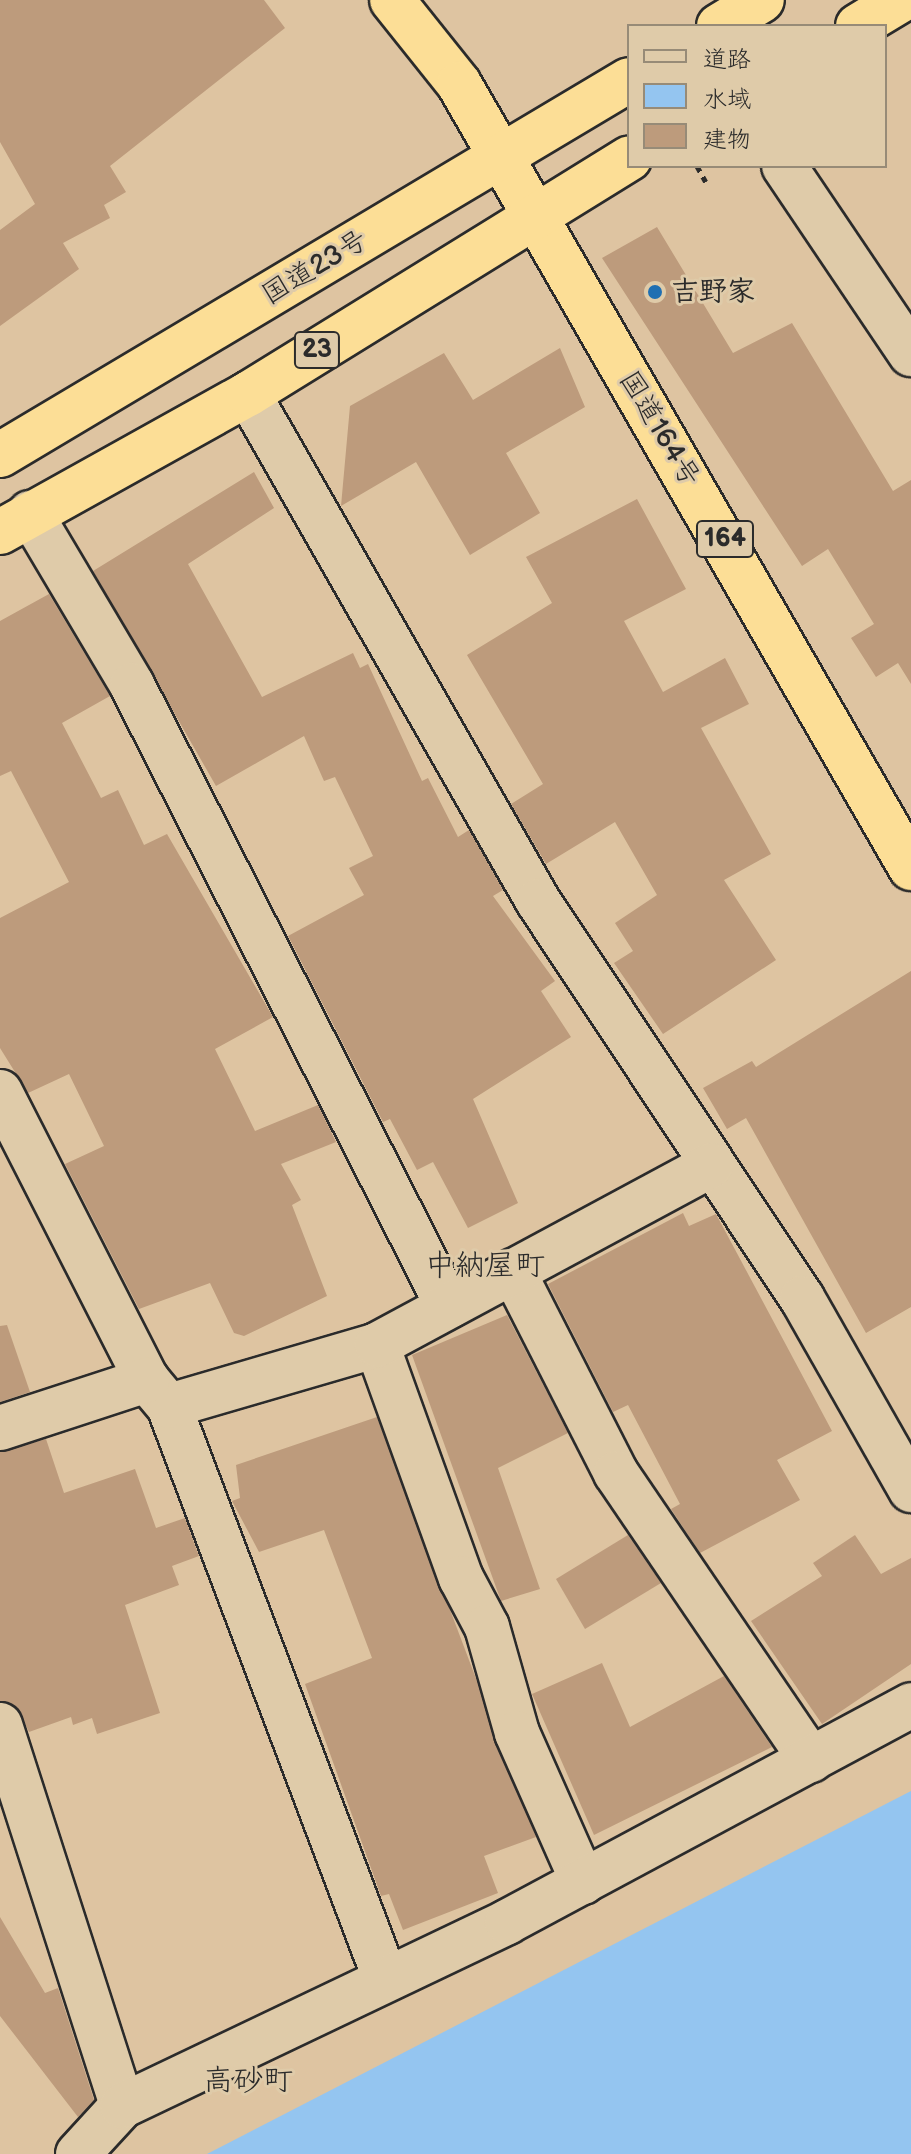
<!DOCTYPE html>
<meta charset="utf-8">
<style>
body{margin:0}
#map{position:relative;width:911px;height:2154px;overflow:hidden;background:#dec4a1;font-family:"Balsamiq Sans","Klee One",sans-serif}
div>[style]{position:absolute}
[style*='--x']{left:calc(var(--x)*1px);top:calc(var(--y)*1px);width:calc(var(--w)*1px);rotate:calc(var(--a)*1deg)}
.water>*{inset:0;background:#94c5f0}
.building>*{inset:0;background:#bd9b7c}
.path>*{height:5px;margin-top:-2.5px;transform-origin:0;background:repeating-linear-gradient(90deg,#2b2b2b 0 6px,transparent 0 12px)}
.roads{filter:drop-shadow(2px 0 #2b2b2b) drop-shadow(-2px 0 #2b2b2b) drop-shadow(0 2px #2b2b2b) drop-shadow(0 -2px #2b2b2b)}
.minor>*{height:44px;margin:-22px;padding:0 22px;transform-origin:22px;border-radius:22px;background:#dfcba9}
.highway>*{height:44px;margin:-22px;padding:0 22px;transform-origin:22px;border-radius:22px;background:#fcde96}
.dots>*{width:22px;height:22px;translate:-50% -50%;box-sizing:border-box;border:4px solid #dfcba9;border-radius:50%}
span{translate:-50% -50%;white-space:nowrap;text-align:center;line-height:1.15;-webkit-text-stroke:6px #dfcba9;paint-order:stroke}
.shield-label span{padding:2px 6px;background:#dfcba9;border:2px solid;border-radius:6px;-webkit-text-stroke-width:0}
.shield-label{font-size:26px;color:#2b2b2b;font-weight:700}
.street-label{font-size:28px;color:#2b2b2b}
.poi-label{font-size:28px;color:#2b2b2b;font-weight:700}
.left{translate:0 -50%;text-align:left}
.neighbourhood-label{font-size:30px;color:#2b2b2b}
.legend{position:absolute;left:627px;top:24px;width:260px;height:144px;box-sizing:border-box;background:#dfcba9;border:2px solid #978b77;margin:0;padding:10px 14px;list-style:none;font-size:24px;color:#2b2b2b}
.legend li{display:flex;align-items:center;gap:16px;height:40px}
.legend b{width:40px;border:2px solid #978b77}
</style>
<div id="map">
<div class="water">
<div style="clip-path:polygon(911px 1791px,911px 2154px,207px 2154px)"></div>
</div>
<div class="building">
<div style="clip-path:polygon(0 0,264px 0,285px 28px,110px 166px,126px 192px,104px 205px,110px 218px,63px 243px,79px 269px,0 326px,0 230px,35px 204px,0 142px)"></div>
<div style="clip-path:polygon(657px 227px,733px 353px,792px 323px,893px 491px,911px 480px,911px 684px,898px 663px,876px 677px,851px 638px,874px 624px,828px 549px,802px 566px,602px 258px)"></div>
<div style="clip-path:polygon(560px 348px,585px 407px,506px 453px,540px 513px,470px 555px,416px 462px,341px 506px,350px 406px,444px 353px,473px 400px)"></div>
<div style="clip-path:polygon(254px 472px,274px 508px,188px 564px,262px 697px,353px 653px,360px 668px,368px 664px,422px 781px,428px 778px,458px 837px,469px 830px,503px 890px,493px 896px,555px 981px,541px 991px,571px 1037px,473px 1099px,518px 1203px,468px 1228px,433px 1162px,417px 1170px,390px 1119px,383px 1122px,288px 936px,364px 895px,349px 868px,373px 856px,335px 777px,324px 781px,304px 736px,216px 786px,93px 571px)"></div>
<div style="clip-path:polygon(637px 499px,686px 589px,624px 621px,663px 692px,725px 658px,749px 704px,701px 728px,771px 854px,724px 880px,776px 960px,663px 1034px,614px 963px,633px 951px,615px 923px,657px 895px,615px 822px,546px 864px,511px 804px,543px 784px,467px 655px,552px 603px,526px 557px)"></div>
<div style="clip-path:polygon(49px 594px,110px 696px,62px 723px,101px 798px,118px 790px,144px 845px,167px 834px,273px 1017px,215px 1049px,255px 1131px,318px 1105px,336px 1142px,281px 1164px,301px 1200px,292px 1205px,327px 1296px,244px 1336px,234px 1333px,210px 1283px,139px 1309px,65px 1164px,104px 1146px,69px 1074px,28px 1093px,0 1048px,0 918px,69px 882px,11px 771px,0 776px,0 621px)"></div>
<div style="clip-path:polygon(911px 971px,911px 1307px,866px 1333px,746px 1118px,727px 1129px,703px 1088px,752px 1061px,756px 1067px)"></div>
<div style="clip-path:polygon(683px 1213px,689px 1226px,716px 1214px,832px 1431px,777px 1460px,800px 1500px,700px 1553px,671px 1509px,680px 1504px,628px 1405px,613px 1412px,548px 1284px)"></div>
<div style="clip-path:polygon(507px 1315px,568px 1433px,498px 1468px,540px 1589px,501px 1601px,412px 1355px)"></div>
<div style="clip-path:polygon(7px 1325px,30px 1392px,0 1402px,0 1326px)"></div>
<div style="clip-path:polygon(377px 1417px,536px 1837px,484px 1856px,498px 1893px,403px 1930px,389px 1894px,381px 1896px,305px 1684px,372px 1658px,324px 1530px,259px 1552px,232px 1501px,240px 1498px,236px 1465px)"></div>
<div style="clip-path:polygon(46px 1439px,64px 1493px,135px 1469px,156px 1528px,185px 1518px,199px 1556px,172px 1566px,179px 1585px,125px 1605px,160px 1713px,97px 1734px,92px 1718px,73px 1725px,71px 1717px,29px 1732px,17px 1707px,0 1701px,0 1452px)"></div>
<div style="clip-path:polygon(628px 1535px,661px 1583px,585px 1629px,556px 1579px)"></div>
<div style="clip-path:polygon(855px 1535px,881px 1574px,911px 1558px,911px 1664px,822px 1724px,751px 1621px,822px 1576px,813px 1563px)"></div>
<div style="clip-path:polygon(602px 1663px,630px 1727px,724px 1676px,772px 1747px,594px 1835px,532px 1694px)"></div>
<div style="clip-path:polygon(0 1917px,45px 1993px,58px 1988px,94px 2100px,78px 2117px,0 2016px)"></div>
</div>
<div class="path">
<div style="--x:697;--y:166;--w:18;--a:61"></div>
</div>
<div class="roads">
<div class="minor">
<div style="--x:784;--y:166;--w:227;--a:56"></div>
<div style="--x:248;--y:394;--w:584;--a:60.23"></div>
<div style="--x:538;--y:901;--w:477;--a:56.4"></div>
<div style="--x:802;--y:1298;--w:221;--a:60.4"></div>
<div style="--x:30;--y:513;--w:200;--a:59.3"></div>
<div style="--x:132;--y:685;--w:697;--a:63.03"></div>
<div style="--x:0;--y:1092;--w:323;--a:63"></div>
<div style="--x:147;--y:1380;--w:34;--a:50"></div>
<div style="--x:169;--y:1406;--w:608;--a:69.3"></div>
<div style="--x:513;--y:1271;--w:227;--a:63"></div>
<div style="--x:616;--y:1473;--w:347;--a:55.8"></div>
<div style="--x:377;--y:1345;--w:248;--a:70.2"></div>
<div style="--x:461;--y:1578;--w:55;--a:62"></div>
<div style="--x:487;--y:1627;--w:110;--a:74.2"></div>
<div style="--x:517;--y:1733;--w:163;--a:66.1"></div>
<div style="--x:169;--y:1406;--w:217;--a:-16.3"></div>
<div style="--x:377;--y:1345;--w:379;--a:-28.3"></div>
<div style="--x:0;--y:1428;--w:155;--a:-18.1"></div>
<div style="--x:0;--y:1725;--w:400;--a:72.2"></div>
<div style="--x:78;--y:2154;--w:65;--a:-47.5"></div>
<div style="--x:122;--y:2106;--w:427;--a:-25.5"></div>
<div style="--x:507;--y:1922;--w:459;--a:-28.2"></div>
</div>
<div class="highway">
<div style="--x:392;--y:0;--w:107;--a:51.4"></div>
<div style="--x:459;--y:84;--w:905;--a:60.04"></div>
<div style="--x:719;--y:26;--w:50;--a:-31.2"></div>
<div style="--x:858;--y:26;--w:50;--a:-31.2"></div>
<div style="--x:0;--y:455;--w:732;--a:-30.8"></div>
<div style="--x:0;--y:532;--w:284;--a:-29.1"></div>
<div style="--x:248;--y:394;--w:448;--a:-31.7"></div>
</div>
</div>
<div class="dots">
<div style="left:655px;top:292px;background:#1f6fb2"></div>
</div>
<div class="shield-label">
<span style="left:317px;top:350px">23</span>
<span style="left:725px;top:539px">164</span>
</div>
<div class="street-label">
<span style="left:315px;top:268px;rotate:-31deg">国道23号</span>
<span style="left:659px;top:429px;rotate:59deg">国道164号</span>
</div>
<div class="poi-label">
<span class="left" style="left:671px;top:292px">吉野家</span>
</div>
<div class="neighbourhood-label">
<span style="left:485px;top:1266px">中納屋町</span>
<span style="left:248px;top:2081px">高砂町</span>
</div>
<ul class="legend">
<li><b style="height:10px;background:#dfcba9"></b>道路</li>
<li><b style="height:22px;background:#94c5f0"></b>水域</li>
<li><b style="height:22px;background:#bd9b7c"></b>建物</li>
</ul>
</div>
